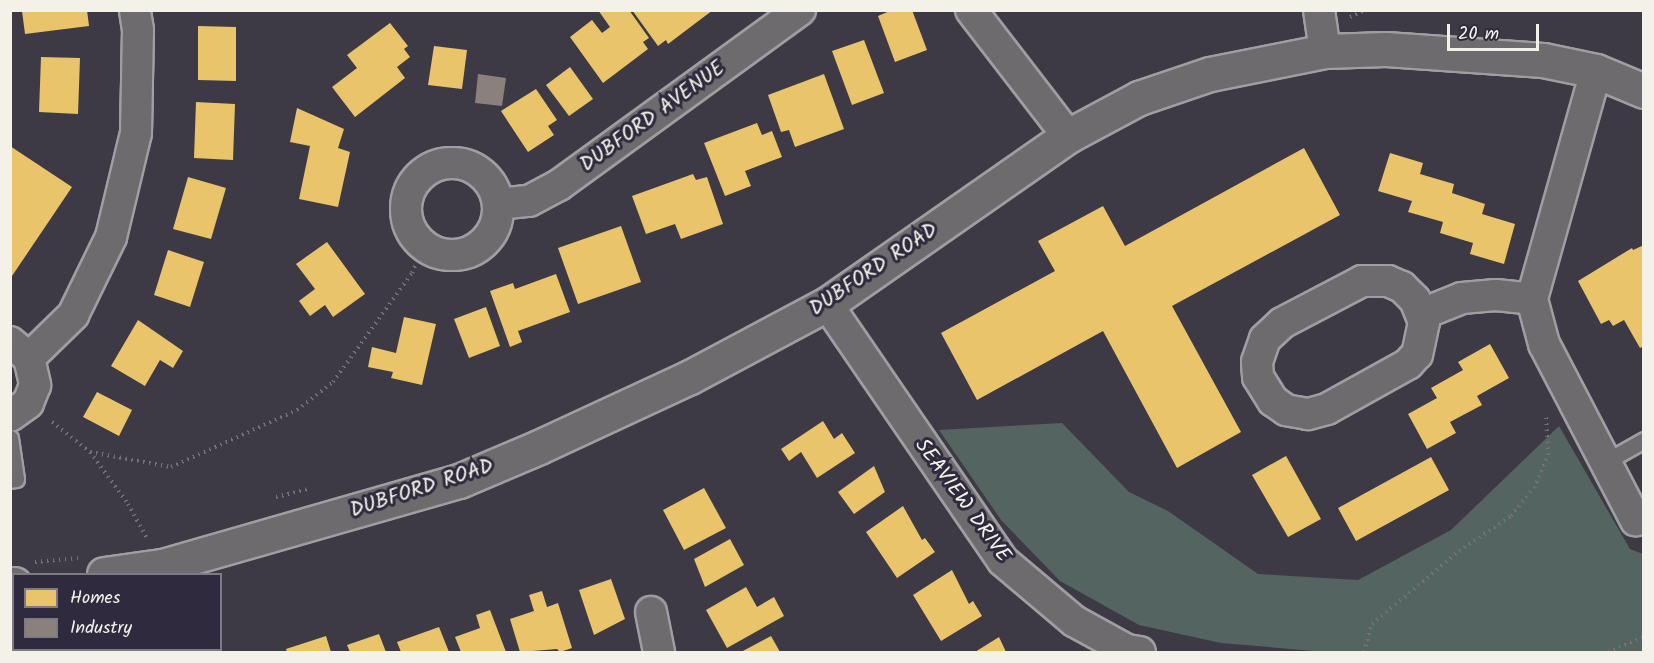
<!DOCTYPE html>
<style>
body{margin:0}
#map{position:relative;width:1654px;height:663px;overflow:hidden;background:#3d3a45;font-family:Kalam,sans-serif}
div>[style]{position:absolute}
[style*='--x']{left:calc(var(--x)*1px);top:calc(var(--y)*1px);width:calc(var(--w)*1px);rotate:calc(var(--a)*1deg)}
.green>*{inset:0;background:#536461}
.homes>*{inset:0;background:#e9c46a}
.industry>*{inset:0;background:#8a817c}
.path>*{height:4px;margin-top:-2px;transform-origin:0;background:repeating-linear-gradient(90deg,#747276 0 1.5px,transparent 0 6px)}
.roads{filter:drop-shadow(2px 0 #9f9ea1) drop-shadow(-2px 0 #9f9ea1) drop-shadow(0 2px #9f9ea1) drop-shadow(0 -2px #9f9ea1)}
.service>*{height:15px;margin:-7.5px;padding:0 7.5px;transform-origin:7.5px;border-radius:7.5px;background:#6e6b6e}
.minor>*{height:30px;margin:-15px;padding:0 15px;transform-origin:15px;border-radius:15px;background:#6e6b6e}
.minor>.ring{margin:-15px;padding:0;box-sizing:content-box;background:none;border:30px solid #6e6b6e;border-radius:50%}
.tertiary>*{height:33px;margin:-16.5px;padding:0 16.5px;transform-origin:16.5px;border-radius:16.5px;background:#6e6b6e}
span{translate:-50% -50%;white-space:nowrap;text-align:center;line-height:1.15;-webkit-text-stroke:6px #2f2a3d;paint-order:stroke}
.street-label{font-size:21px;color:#f4f1e8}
.frame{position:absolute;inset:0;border:12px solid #f4f1e8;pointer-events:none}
.legend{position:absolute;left:12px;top:573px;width:210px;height:78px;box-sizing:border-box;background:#2f2a3d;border:2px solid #7e7a81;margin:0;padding:8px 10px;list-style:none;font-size:18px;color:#f4f1e8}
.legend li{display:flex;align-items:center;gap:12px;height:30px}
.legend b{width:30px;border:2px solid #7e7a81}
.scale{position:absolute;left:1447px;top:24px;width:92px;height:27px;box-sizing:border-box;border:3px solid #f4f1e8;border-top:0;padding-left:8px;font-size:18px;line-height:21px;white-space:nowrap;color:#f4f1e8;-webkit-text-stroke:4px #2f2a3d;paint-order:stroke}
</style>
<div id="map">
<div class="green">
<div style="clip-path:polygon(1062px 423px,1129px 492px,1168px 511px,1258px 574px,1358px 580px,1451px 530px,1559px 426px,1630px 549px,1643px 554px,1643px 652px,1326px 652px,1221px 643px,1139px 625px,1060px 581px,1001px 520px,939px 430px)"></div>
</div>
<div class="homes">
<div style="clip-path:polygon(87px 10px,89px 26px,25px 34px,22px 11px)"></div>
<div style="clip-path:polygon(598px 10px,629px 10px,649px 38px,643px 42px,648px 49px,603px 83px,570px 37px,592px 20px,602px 33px,610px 27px)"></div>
<div style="clip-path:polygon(632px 10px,713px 10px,668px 44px,666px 40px,658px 46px)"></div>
<div style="clip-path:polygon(892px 10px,912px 10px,927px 50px,895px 62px,878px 16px)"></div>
<div style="clip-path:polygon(390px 23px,408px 46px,404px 49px,410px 57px,397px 67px,405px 78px,355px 117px,332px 87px,357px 68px,347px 55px)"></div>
<div style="clip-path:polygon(198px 26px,236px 27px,236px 81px,198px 80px)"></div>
<div style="clip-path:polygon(864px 40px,884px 93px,852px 105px,832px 51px)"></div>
<div style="clip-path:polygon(434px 46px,467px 50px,462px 89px,428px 85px)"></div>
<div style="clip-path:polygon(41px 57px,80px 58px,78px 114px,39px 112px)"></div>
<div style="clip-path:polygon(570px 67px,593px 99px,569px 116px,546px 85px)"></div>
<div style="clip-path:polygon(824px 74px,844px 129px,795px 147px,789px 130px,781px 132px,768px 95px)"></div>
<div style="clip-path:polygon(536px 89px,557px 120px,548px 126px,554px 135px,528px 152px,501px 111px)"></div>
<div style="clip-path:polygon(196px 102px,235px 104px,233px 160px,194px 158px)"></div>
<div style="clip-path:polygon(297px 108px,344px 129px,338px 148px,350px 152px,338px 207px,299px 199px,310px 146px,290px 142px)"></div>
<div style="clip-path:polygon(757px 123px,762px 135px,772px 131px,782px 157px,745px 171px,751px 186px,725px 196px,704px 143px)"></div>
<div style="clip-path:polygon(10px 146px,72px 187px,10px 279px)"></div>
<div style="clip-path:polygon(1304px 148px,1340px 215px,1172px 306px,1241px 432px,1177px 468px,1103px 331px,977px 400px,941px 333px,1055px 271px,1038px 241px,1103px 206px,1125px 246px)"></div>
<div style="clip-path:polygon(1390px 153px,1423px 163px,1420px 174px,1454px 184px,1452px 193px,1485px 204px,1482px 214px,1515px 224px,1504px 264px,1470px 254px,1473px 243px,1440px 233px,1443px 222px,1408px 212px,1412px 201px,1378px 191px)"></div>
<div style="clip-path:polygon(693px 174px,696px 180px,707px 177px,723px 224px,681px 239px,675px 224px,646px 234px,632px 196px)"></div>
<div style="clip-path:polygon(188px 177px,226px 188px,211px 239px,173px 229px)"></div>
<div style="clip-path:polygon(621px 226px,641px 282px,578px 304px,558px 248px)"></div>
<div style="clip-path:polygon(327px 242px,365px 294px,333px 317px,325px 305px,310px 316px,299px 301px,315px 289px,296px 264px)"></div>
<div style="clip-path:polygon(1644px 245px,1644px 346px,1640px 348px,1624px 320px,1613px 326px,1609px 320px,1601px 324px,1578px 281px,1632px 248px,1633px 250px)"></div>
<div style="clip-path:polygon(168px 250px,204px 262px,190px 307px,154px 295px)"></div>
<div style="clip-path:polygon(556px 274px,570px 312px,518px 331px,522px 342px,510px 347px,490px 291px,513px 283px,515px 289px)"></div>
<div style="clip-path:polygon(486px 307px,500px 346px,469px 358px,454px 319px)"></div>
<div style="clip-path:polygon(404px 317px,436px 324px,422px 385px,391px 378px,393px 372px,368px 367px,372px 347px,396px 353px)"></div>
<div style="clip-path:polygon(138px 320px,183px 351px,173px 368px,160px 360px,145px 386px,111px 366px)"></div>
<div style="clip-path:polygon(1490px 344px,1509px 378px,1477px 396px,1482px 405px,1450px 422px,1456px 433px,1427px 449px,1408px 414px,1437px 398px,1431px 388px,1463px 370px,1458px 362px)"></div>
<div style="clip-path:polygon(97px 392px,132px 410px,119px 436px,83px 417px)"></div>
<div style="clip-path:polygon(823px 421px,834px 439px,842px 433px,855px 453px,817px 478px,801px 452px,789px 461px,781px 449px)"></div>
<div style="clip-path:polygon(1286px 456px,1321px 519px,1288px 537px,1252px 475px)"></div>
<div style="clip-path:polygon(1431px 457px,1449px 490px,1356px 541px,1338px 508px)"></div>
<div style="clip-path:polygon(874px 466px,885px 492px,854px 514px,838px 492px)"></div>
<div style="clip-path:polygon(704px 488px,726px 528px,684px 550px,663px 510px)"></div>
<div style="clip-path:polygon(903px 506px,922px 540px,925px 538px,935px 552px,897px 578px,866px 532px)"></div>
<div style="clip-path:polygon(730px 539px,744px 565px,705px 587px,694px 559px)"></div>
<div style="clip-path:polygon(952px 570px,969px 604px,973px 601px,982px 616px,941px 641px,913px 595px)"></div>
<div style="clip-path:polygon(611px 579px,625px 619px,594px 635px,579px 590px)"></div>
<div style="clip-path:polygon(746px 587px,757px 607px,774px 597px,784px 616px,727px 648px,706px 610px)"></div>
<div style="clip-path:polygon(542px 591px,547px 607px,558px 603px,572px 648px,560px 652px,557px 649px,520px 652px,510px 619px,534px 611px,529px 595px)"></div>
<div style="clip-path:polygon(490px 610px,506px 652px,461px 652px,455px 637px,480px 628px,476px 615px)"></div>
<div style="clip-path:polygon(439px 627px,449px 652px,401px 652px,397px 642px)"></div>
<div style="clip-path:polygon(379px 634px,386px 652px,350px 652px,347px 645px)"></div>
<div style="clip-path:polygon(326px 636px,331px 652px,287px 652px,286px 649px)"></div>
<div style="clip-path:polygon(771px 636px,780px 652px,741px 652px)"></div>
<div style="clip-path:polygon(999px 637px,1006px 652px,975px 652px)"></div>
</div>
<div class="industry">
<div style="clip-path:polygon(478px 74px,506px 78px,502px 106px,475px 103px)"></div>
</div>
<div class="path">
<div style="--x:1350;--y:17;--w:17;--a:-24"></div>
<div style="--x:52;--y:422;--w:48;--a:38.3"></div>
<div style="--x:90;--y:452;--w:64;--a:53.8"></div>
<div style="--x:128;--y:504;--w:39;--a:61"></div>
<div style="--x:90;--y:452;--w:82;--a:10.5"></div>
<div style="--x:171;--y:467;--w:138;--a:-24.3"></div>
<div style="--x:297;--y:410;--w:46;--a:-37.9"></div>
<div style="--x:333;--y:382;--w:135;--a:-54.1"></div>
<div style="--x:412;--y:273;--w:30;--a:-66"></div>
<div style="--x:276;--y:497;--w:32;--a:-14"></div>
<div style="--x:35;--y:562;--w:43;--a:-5.3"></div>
<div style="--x:1364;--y:652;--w:29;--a:-74"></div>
<div style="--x:1372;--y:624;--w:114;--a:-40"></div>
<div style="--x:1459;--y:551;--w:63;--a:-33.9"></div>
<div style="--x:1511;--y:516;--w:36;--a:-51"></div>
<div style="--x:1534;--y:488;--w:36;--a:-67"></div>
<div style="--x:1548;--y:455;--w:39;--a:-93"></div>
<div style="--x:1608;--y:652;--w:39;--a:-23"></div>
</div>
<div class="roads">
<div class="service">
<div style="--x:10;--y:438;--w:41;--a:81.7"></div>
<div style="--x:16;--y:479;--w:6;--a:171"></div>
<div style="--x:1605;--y:462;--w:45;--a:-29.4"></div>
</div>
<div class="minor">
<div style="--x:971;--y:10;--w:159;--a:52.4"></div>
<div style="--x:1319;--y:10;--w:41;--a:81.7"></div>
<div style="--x:1596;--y:71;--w:237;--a:105.7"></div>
<div style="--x:1532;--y:299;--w:47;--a:75.1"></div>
<div style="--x:1544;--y:344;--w:199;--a:62.5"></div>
<div class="ring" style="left:406px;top:163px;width:62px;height:62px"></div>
<div style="--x:498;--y:204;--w:31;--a:-6"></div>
<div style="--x:529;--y:201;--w:34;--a:-28"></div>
<div style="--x:559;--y:185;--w:298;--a:-36"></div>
<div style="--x:1362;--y:281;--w:26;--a:0"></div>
<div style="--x:1388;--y:281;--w:15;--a:23"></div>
<div style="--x:1402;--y:287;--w:18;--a:45"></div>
<div style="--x:1415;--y:300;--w:24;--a:68"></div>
<div style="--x:1424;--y:322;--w:33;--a:102"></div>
<div style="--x:1417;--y:354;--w:13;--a:132"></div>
<div style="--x:1408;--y:364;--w:93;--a:150.9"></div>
<div style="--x:1327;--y:409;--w:20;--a:165"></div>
<div style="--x:1308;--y:414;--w:22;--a:-170"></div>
<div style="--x:1286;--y:410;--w:16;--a:-145"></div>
<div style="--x:1273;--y:401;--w:28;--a:-122"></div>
<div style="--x:1258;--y:377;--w:15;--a:-94"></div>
<div style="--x:1257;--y:362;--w:24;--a:-71"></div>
<div style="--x:1265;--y:339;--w:23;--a:-43"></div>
<div style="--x:1282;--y:323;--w:90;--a:-27.7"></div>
<div style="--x:827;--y:304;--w:311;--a:55.6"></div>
<div style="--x:1003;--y:561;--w:93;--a:40.2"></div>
<div style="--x:1074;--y:621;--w:60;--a:28.7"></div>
<div style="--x:1127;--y:650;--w:13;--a:9"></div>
<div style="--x:1422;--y:314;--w:43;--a:-21.8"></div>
<div style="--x:1462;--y:298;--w:34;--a:-5"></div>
<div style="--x:1496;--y:295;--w:36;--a:6"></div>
<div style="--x:10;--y:342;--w:25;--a:40"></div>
<div style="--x:29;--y:358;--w:28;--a:77"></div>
<div style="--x:35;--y:385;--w:19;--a:111"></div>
<div style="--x:28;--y:403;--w:22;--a:144"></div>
<div style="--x:29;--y:358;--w:62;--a:-44.3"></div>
<div style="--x:73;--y:315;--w:87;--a:-64"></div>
<div style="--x:111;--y:237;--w:107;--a:-76.5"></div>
<div style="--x:136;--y:133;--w:103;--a:-88.9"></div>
<div style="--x:138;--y:30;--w:20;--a:-99"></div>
<div style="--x:651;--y:612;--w:41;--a:78.7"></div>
</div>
<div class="tertiary">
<div style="--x:104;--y:574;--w:59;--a:-7.9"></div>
<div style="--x:162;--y:566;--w:309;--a:-16"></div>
<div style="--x:459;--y:481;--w:87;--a:-23"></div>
<div style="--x:539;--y:447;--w:166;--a:-24.9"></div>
<div style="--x:690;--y:377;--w:155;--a:-28.1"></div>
<div style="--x:827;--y:304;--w:294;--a:-34.9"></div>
<div style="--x:1068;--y:136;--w:81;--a:-28.2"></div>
<div style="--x:1139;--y:98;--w:75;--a:-18.7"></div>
<div style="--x:1210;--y:74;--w:117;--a:-11.3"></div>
<div style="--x:1325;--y:51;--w:61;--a:-1.9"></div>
<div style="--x:1386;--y:49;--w:157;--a:4"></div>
<div style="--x:1543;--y:60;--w:54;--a:11.7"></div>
<div style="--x:1596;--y:71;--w:52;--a:22.6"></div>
<div style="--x:10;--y:584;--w:4;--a:0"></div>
</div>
</div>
<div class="street-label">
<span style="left:653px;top:117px;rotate:-36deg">DUBFORD AVENUE</span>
<span style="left:874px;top:270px;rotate:-34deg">DUBFORD ROAD</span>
<span style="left:422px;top:489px;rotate:-18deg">DUBFORD ROAD</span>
<span style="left:962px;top:501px;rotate:54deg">SEAVIEW DRIVE</span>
</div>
<div class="frame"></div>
<ul class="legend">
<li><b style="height:16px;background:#e9c46a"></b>Homes</li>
<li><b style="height:16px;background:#8a817c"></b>Industry</li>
</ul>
<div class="scale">20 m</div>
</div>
